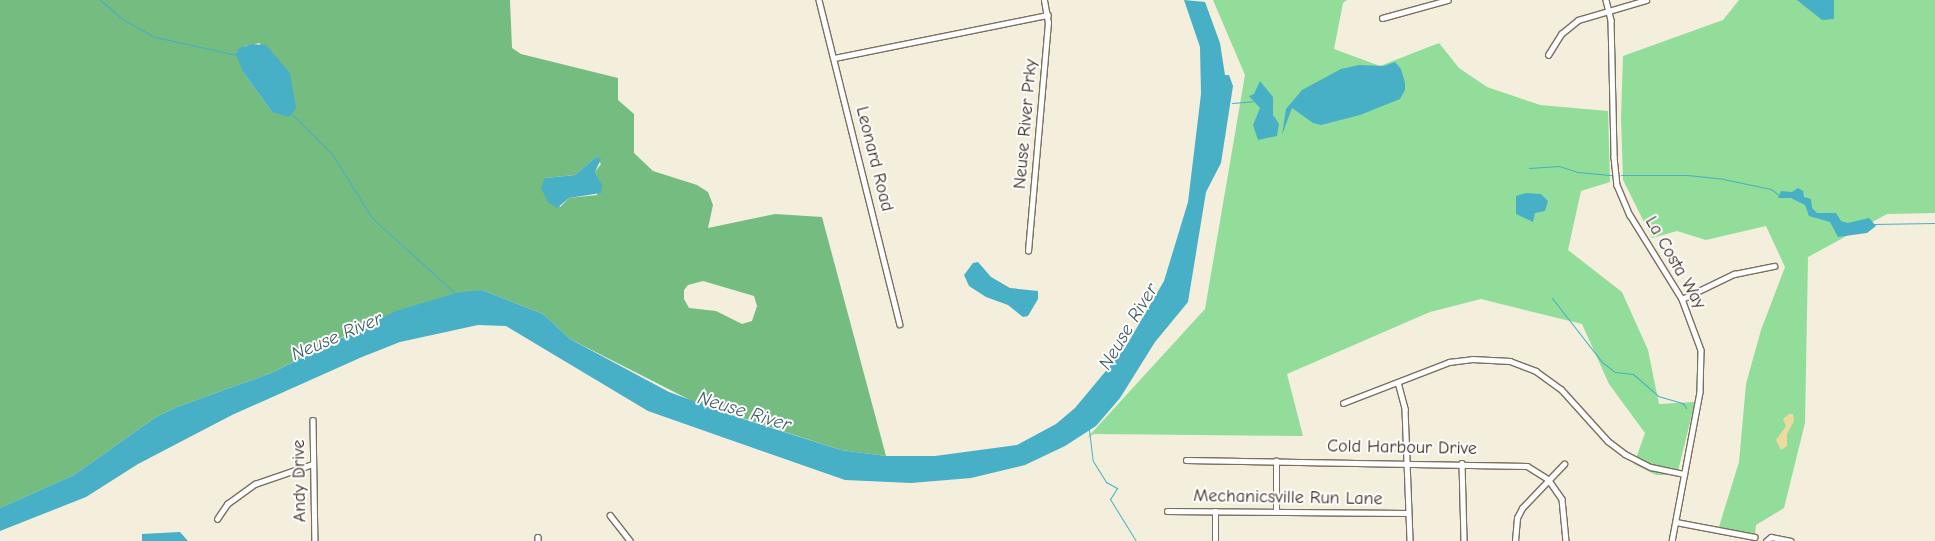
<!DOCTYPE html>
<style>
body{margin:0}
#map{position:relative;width:1935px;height:541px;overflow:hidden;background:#f3efdc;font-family:"Comic Neue",sans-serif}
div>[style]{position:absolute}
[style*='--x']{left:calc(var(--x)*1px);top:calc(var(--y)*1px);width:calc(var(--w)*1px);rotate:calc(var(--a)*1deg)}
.green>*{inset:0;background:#92dd99}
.forest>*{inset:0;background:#75bc81}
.sand>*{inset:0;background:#eeda9e}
.water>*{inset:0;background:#47afc6}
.stream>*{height:1px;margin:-0.5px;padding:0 0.5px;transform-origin:0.5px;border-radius:0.5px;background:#47afc6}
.roads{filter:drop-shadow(1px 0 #7b6f60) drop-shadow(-1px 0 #7b6f60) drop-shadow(0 1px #7b6f60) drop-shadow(0 -1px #7b6f60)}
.minor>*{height:4.5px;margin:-2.25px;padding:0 2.25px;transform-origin:2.25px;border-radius:2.25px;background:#fff}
span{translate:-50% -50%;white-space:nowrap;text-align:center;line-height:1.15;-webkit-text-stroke:4px #fff;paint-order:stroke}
.street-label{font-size:18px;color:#3b2a1e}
.water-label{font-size:19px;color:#405f61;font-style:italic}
</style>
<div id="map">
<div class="green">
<div style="clip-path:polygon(1213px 0,1347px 0,1343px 3px,1334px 49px,1380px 66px,1439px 43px,1459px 68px,1487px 87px,1540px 105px,1608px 111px,1610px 182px,1581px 191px,1568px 250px,1622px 292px,1648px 350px,1659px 404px,1695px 402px,1677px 475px,1656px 475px,1634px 464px,1645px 433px,1609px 384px,1582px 324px,1481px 299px,1430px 312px,1287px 374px,1303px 436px,1094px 434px,1087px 438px,1205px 309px,1245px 75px)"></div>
<div style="clip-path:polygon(1739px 0,1935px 0,1935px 213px,1887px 214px,1808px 257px,1805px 423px,1784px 508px,1756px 525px,1755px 535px,1718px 530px,1739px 462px,1746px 384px,1761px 330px,1785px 267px,1766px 226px,1706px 240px,1677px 231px,1652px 238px,1623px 180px,1621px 118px,1623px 56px,1723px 20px)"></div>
</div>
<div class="forest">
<div style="clip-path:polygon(evenodd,0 0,510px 0,512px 48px,521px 54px,618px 78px,618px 100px,634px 114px,634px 153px,653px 171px,697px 185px,708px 192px,713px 205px,708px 228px,775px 214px,822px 217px,886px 456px,841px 450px,696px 403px,570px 339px,543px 314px,482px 290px,362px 327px,271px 373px,177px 407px,156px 417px,74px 475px,0 508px,0 0,260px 43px,272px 112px,243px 72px,244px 46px,260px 43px,0 0,596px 157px,601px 164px,595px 172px,600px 182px,597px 195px,569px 198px,560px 207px,545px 178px,575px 175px,596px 157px,0 0,703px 281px,754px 296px,757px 306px,752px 321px,742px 324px,716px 311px,689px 308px,684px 299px,684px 290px,688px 285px,703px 281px)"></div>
</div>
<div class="sand">
<div style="clip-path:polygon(1789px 414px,1793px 414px,1794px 421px,1787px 434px,1787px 446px,1781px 450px,1776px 440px,1786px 426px,1783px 419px)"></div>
</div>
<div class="water">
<div style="clip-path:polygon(1184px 0,1205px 2px,1220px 43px,1225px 75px,1229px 75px,1233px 86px,1221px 163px,1206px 192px,1188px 302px,1155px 342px,1120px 398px,1096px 426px,1065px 446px,1025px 465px,971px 478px,911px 483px,845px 480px,648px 411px,506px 326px,478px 325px,400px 342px,362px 357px,232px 415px,138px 464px,86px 497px,0 531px,0 508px,74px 475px,156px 417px,177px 407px,271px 373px,396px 311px,456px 293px,482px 290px,543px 314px,570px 339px,669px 392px,737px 417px,841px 450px,886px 456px,935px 456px,1017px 445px,1056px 424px,1075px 408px,1125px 348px,1164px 281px,1188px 202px,1201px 94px,1200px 47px)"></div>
<div style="clip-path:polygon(1797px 0,1834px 0,1834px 19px,1822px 20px)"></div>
<div style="clip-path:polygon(252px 44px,266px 45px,290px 73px,296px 108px,289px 117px,272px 112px,243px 72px,236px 54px,239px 48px)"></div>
<div style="clip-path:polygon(1395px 62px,1401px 69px,1405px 83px,1405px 90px,1400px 99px,1360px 115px,1321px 125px,1313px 123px,1292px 108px,1282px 135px,1286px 109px,1302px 90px,1341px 69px,1359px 65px,1384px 66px)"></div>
<div style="clip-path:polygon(1260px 81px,1273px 97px,1273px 115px,1279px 124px,1277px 136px,1258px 140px,1253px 125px,1260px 108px,1249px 96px,1254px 94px)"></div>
<div style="clip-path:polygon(596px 157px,601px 159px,595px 172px,602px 185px,601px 193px,569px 198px,557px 208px,548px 202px,541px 188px,545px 178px,575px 175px)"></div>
<div style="clip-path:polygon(1798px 188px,1803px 191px,1804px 197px,1811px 199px,1812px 208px,1817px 213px,1836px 213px,1841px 221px,1848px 223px,1869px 218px,1876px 226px,1867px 233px,1838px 237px,1830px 222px,1809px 216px,1805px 205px,1791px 198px,1778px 198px,1781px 191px,1792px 192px)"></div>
<div style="clip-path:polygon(1526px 193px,1541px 194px,1548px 201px,1545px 211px,1535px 213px,1533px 222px,1516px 214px,1516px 196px)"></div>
<div style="clip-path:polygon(978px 262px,991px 277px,1010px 288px,1038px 291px,1038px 299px,1028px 316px,1023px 317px,1008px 305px,986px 297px,969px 286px,964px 275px,973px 263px)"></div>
<div style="clip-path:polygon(180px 532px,188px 541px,142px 541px,142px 534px)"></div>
</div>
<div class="stream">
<div style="--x:100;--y:0;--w:31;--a:40"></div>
<div style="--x:124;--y:20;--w:35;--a:29"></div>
<div style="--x:155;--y:37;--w:84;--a:12.4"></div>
<div style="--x:1232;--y:103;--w:21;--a:-5"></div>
<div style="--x:292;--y:114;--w:57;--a:45"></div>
<div style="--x:332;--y:154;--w:75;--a:58"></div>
<div style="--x:372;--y:218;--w:113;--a:42.1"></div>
<div style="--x:1529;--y:168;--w:30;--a:-4"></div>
<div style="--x:1559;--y:166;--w:19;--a:18"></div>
<div style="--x:1577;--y:172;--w:36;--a:5"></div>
<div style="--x:1621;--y:175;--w:66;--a:0"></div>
<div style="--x:1687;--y:175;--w:36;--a:6"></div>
<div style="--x:1723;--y:179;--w:49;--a:11.8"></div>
<div style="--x:1771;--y:189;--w:11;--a:38"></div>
<div style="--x:1873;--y:224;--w:62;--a:-0.9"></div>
<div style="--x:1552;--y:298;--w:81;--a:52"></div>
<div style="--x:1602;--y:362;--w:16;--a:38"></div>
<div style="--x:1615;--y:372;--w:18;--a:6"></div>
<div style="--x:1633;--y:374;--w:33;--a:41"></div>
<div style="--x:1658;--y:396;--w:26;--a:16"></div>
<div style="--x:1683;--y:403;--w:6;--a:59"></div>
<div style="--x:1089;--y:430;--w:31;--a:83"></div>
<div style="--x:1093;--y:461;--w:25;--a:58"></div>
<div style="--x:1106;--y:482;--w:13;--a:29"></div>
<div style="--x:1117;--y:488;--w:13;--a:122"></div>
<div style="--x:1110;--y:499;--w:49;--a:58.2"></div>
</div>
<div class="roads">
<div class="minor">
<div style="--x:819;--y:0;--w:334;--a:76"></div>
<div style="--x:1606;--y:0;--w:21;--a:76"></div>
<div style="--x:1611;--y:20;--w:137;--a:88.7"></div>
<div style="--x:1614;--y:157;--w:28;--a:84"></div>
<div style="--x:1617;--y:185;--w:33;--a:67"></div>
<div style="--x:1630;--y:215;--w:99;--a:58.2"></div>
<div style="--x:1682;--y:299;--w:54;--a:69.6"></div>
<div style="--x:1701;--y:350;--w:42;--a:91.4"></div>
<div style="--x:1700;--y:392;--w:152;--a:100.6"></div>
<div style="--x:1382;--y:18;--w:68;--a:-15.3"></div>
<div style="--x:1548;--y:55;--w:25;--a:-58"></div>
<div style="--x:1561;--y:34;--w:22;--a:-39"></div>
<div style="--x:1578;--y:20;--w:71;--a:-16.4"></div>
<div style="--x:834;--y:58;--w:218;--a:-11.4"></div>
<div style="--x:1028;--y:251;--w:229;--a:-85"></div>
<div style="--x:1048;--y:23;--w:23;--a:-100"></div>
<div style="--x:1682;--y:299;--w:58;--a:-25.7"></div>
<div style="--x:1734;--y:274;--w:41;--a:-11.3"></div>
<div style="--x:1398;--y:382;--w:28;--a:75"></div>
<div style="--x:1405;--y:409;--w:132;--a:87.8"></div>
<div style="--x:1343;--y:403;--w:114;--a:-21.1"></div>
<div style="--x:1449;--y:362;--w:23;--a:-7"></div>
<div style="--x:1472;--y:359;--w:38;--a:3"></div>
<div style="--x:1510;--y:361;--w:28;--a:21"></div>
<div style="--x:1536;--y:371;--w:31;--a:36"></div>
<div style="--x:1561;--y:389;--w:70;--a:47.9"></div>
<div style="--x:1608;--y:441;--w:21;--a:37"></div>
<div style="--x:1625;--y:454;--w:29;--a:27"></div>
<div style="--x:1651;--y:467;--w:34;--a:12"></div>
<div style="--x:313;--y:420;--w:121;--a:89.1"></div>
<div style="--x:1186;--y:460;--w:341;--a:1"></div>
<div style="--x:1527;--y:466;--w:25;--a:32"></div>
<div style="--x:1548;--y:479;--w:24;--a:55"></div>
<div style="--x:1562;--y:499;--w:42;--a:84.6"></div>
<div style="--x:1462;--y:463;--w:78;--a:88.5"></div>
<div style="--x:1167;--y:511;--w:241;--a:0.5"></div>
<div style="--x:1276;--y:511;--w:50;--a:-90"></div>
<div style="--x:610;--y:515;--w:33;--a:52"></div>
<div style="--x:217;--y:519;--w:18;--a:-56"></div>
<div style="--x:227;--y:504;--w:34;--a:-36"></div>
<div style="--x:255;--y:484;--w:61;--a:-19"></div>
<div style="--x:1676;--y:522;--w:80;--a:10.8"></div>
<div style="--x:538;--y:537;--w:4;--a:90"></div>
<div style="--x:1215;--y:541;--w:30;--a:-90"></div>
<div style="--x:1515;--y:541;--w:23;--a:-85"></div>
<div style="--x:1517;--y:518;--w:11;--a:-63"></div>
<div style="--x:1522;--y:508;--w:61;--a:-46.3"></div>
<div style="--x:1766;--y:541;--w:6;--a:-39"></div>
<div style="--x:1771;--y:537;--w:20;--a:11"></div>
</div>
</div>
<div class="street-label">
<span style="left:1026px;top:124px;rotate:-85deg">Neuse River Prky</span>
<span style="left:874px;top:159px;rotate:76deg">Leonard Road</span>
<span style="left:1675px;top:263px;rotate:60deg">La Costa Way</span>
<span style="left:1402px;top:448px;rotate:1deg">Cold Harbour Drive</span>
<span style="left:300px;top:481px;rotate:-91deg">Andy Drive</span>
<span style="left:1288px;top:498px;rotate:1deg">Mechanicsville Run Lane</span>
</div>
<div class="water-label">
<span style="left:1129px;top:327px;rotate:-59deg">Neuse River</span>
<span style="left:337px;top:337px;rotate:-23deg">Neuse River</span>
<span style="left:744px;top:412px;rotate:17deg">Neuse River</span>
</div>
</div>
